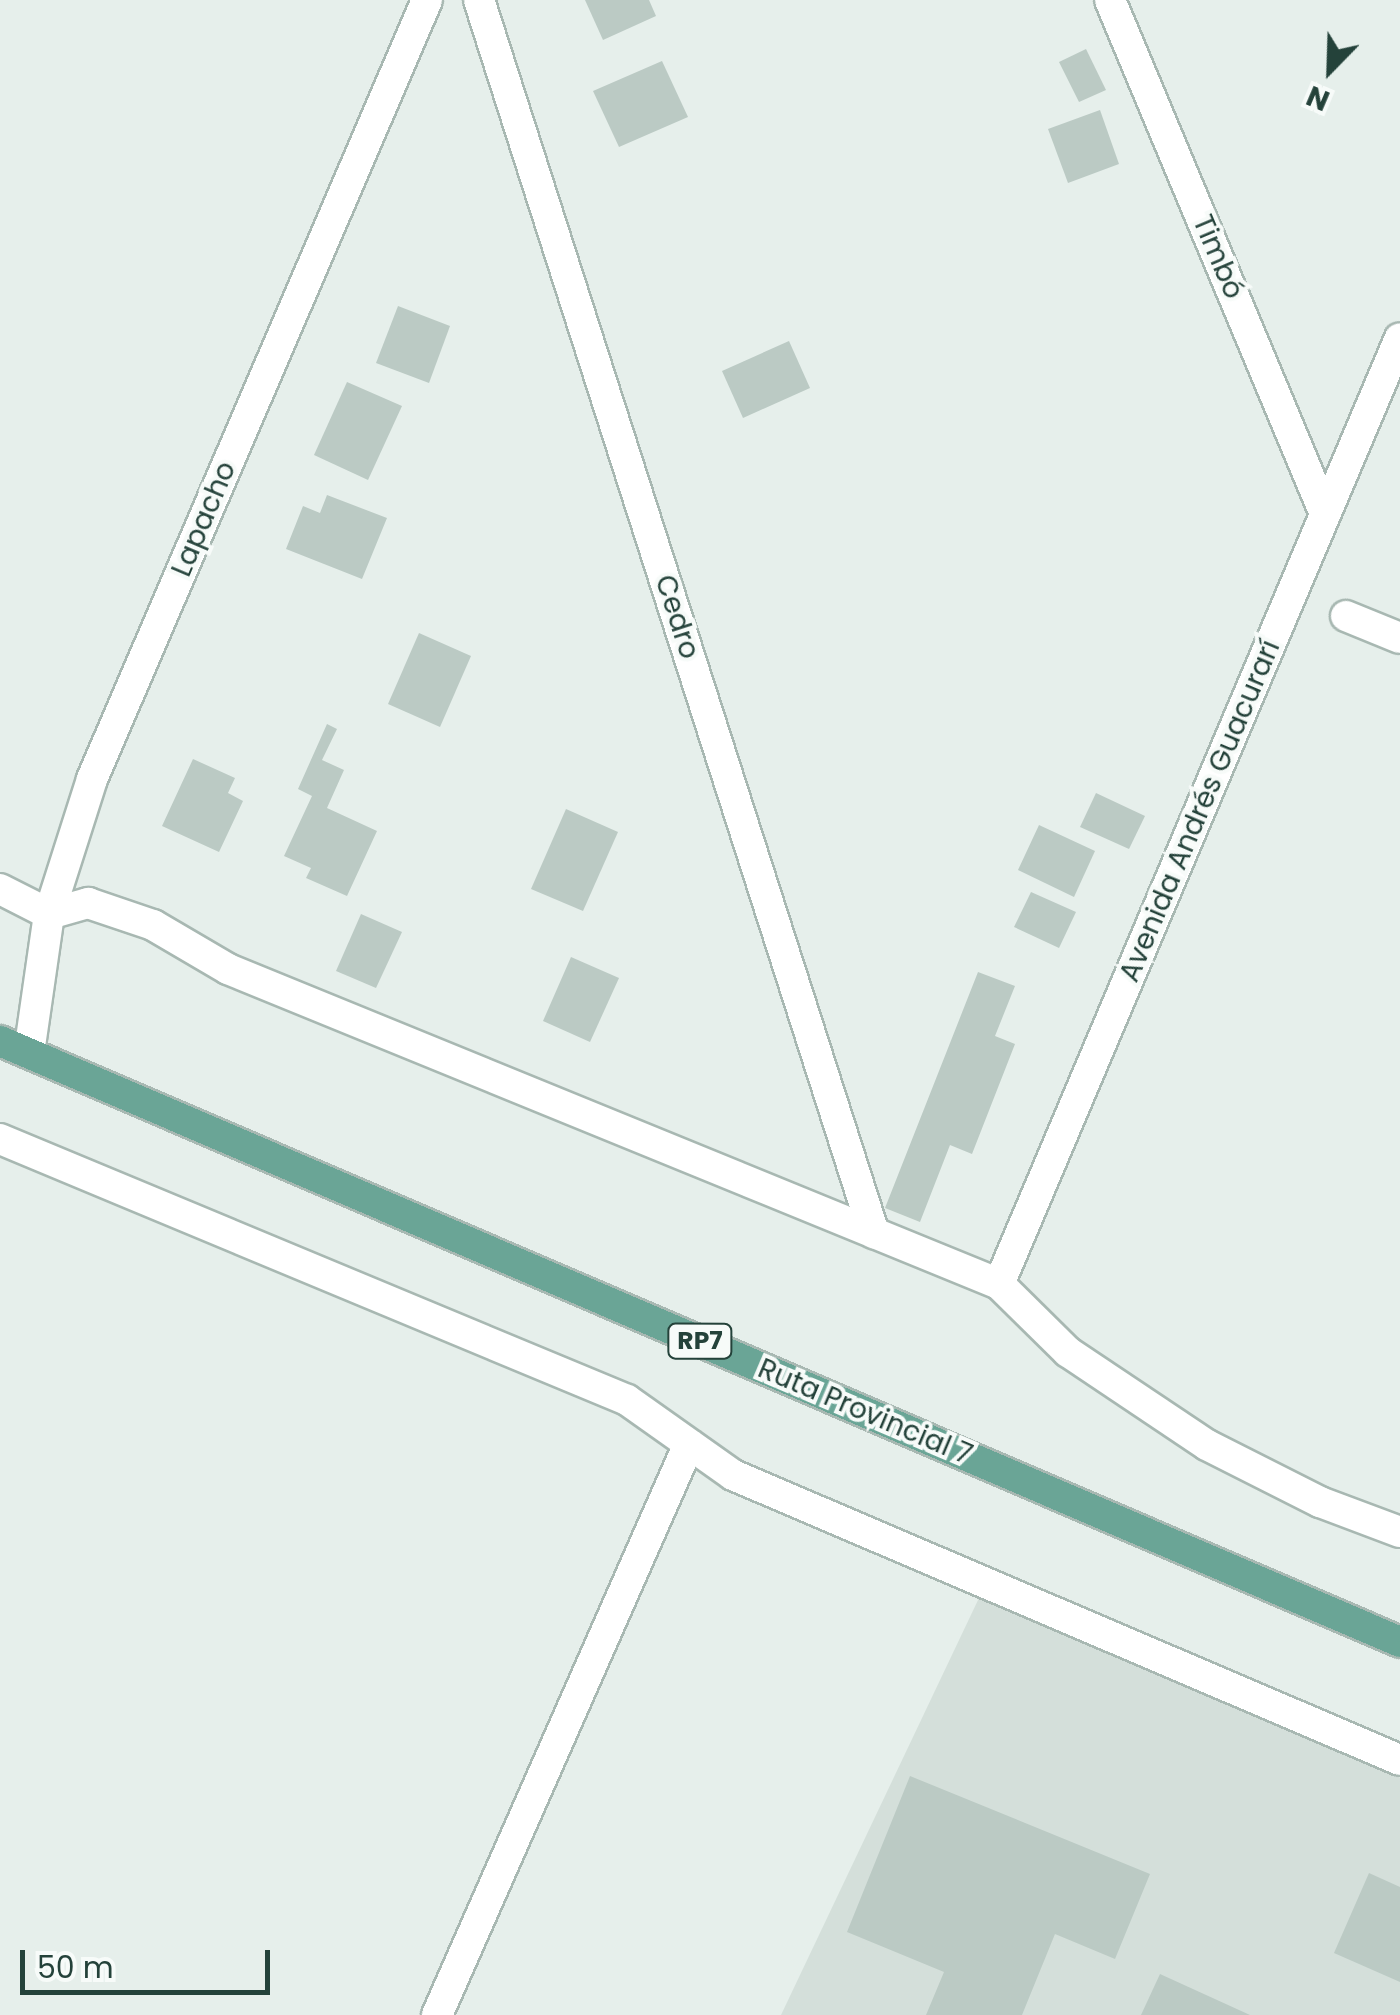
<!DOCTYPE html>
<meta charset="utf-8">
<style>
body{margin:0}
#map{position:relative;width:1400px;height:2015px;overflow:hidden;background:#e6efeb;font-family:Poppins,sans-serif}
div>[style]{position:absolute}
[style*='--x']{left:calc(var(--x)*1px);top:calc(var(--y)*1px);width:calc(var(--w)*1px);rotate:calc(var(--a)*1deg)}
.built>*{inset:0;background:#d4dfda}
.building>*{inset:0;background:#bbcac4}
.roads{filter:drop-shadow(2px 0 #a8b8b2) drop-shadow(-2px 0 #a8b8b2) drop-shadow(0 2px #a8b8b2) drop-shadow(0 -2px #a8b8b2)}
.minor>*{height:30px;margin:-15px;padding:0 15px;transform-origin:15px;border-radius:15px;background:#fff}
.major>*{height:30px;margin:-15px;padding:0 15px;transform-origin:15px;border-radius:15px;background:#6aa596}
span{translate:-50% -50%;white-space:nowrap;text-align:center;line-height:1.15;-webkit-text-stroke:8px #f7fbf9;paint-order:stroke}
.shield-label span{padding:2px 8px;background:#f7fbf9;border:2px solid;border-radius:8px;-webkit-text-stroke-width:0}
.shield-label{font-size:25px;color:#24423a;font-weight:700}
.street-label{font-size:28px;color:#24423a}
.north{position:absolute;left:1280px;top:20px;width:100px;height:100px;-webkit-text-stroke:8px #f7fbf9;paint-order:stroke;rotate:203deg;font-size:28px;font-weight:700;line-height:40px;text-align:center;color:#24423a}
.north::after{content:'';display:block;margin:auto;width:35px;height:45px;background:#24423a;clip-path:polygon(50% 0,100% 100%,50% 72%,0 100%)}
.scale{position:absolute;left:20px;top:1950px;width:250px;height:45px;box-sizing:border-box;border:5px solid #24423a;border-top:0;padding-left:12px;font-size:30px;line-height:35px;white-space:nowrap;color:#24423a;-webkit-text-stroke:8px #f7fbf9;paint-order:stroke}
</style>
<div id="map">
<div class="built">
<div style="clip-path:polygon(979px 1598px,1400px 1778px,1400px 2015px,781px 2015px)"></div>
</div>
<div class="building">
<div style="clip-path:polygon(585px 0,649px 0,656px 16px,603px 40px)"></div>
<div style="clip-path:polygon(1086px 49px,1106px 90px,1079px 102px,1059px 62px)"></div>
<div style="clip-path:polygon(662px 61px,688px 117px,619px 147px,593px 91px)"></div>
<div style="clip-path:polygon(1100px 110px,1119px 164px,1068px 183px,1048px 129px)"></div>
<div style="clip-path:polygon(398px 306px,450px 326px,429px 383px,376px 363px)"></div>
<div style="clip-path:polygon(789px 341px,810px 388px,743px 418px,722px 371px)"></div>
<div style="clip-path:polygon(347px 382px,402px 406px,368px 480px,314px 455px)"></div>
<div style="clip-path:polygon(327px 495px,387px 518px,362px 579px,286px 549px,303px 506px,320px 513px)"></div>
<div style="clip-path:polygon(419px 633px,471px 656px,440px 727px,388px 704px)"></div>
<div style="clip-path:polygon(327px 724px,337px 729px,322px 760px,344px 770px,327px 808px,377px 831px,347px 896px,306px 878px,311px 868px,284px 856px,312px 796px,298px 789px)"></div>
<div style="clip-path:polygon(193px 759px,235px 778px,228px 793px,243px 801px,219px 852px,162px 826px)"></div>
<div style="clip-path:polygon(1096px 793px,1145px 816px,1129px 849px,1080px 827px)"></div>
<div style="clip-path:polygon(566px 809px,618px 832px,583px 911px,531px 889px)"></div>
<div style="clip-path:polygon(1039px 825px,1095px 851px,1074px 897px,1018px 870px)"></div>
<div style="clip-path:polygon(1031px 892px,1076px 912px,1059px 948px,1014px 927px)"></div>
<div style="clip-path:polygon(361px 914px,402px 932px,376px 988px,336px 971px)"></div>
<div style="clip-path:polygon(571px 957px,619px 978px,590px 1042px,543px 1021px)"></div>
<div style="clip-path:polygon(978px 972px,1015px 986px,995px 1036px,1015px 1044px,972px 1154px,950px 1145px,920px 1222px,885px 1208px)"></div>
<div style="clip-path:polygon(910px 1776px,1150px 1874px,1115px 1959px,1055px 1934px,1022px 2015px,926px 2015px,944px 1972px,847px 1932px)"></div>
<div style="clip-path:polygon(1369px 1873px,1400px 1887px,1400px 1982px,1334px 1953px)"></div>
<div style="clip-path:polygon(1160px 1974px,1250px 2015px,1141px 2015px)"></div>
</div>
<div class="roads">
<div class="minor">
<div style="--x:479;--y:0;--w:1295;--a:72.24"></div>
<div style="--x:1110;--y:0;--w:557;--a:67.3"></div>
<div style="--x:1346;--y:616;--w:58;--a:22.2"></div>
<div style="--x:0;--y:889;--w:55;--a:27"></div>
<div style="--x:49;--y:914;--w:41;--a:-15.8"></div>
<div style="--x:88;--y:903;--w:69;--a:18.7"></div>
<div style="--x:153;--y:925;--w:87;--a:30.4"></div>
<div style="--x:228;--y:969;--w:833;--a:22.22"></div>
<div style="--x:999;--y:1284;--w:97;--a:44.6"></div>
<div style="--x:1068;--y:1352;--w:167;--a:33.8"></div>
<div style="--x:1207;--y:1445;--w:127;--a:26.8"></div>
<div style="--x:1320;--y:1502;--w:85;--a:20.6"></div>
<div style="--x:29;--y:1053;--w:140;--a:-81.8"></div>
<div style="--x:49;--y:914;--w:142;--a:-72.3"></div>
<div style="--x:92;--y:779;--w:848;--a:-66.73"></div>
<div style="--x:0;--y:1139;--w:679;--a:22.6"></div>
<div style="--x:627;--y:1400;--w:130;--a:35.3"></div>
<div style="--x:733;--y:1475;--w:725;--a:23.14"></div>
<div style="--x:999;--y:1284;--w:1027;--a:-67.03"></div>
<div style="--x:437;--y:2015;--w:624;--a:-66.19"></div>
</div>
<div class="major">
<div style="--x:0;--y:1041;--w:1524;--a:23.23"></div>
</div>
</div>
<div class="shield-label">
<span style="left:700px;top:1341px">RP7</span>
</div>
<div class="street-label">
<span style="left:1218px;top:257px;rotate:67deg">Timbó</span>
<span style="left:204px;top:519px;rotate:-67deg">Lapacho</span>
<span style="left:677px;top:617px;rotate:72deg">Cedro</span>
<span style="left:1200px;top:811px;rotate:-67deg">Avenida Andrés Guacurarí</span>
<span style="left:865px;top:1412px;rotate:23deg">Ruta Provincial 7</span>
</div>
<div class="north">N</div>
<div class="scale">50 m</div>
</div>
